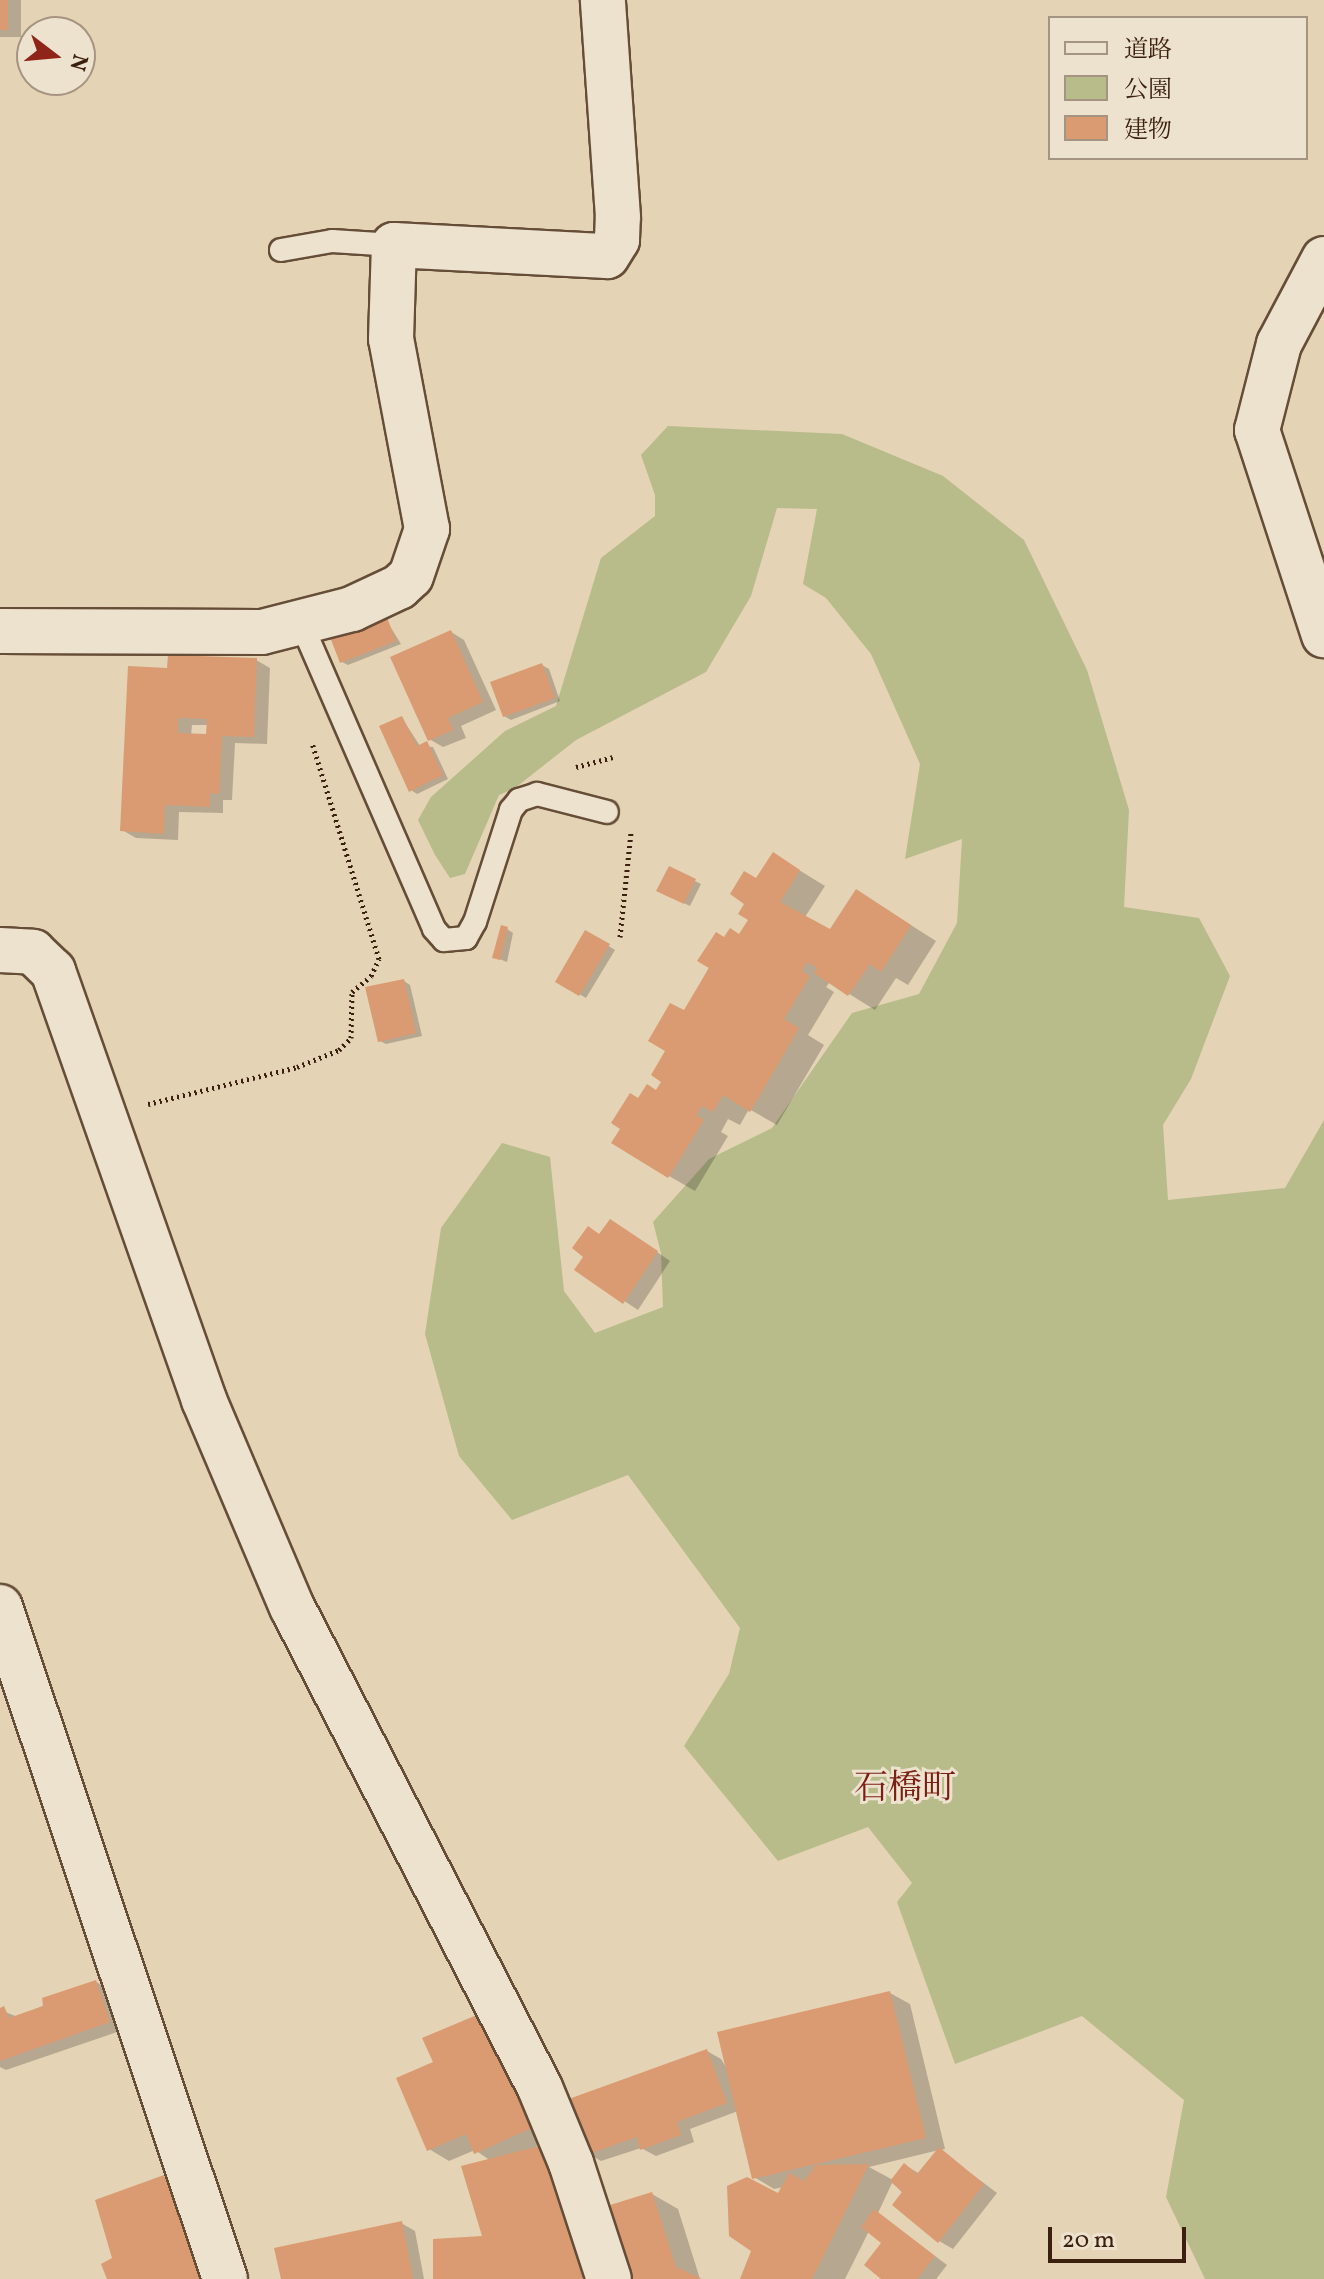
<!DOCTYPE html>
<meta charset="utf-8">
<style>
body{margin:0}
#map{position:relative;width:1324px;height:2279px;overflow:hidden;background:#e4d3b4;font-family:Vollkorn,"Noto Serif JP",serif}
div>[style]{position:absolute}
[style*='--x']{left:calc(var(--x)*1px);top:calc(var(--y)*1px);width:calc(var(--w)*1px);rotate:calc(var(--a)*1deg)}
.green>*{inset:0;background:#b8bb8a}
.shadow>*{inset:0;background:#0003}
.building>*{inset:0;background:#da9a72}
.path>*{height:5px;margin-top:-2.5px;transform-origin:0;background:repeating-linear-gradient(90deg,#3c200f 0 2px,transparent 0 6px)}
.roads{filter:drop-shadow(2px 0 #664d38) drop-shadow(-2px 0 #664d38) drop-shadow(0 2px #664d38) drop-shadow(0 -2px #664d38)}
.service>*{height:22px;margin:-11px;padding:0 11px;transform-origin:11px;border-radius:11px;background:#ede2ce}
.minor>*{height:44px;margin:-22px;padding:0 22px;transform-origin:22px;border-radius:22px;background:#ede2ce}
.tertiary>*{height:44px;margin:-22px;padding:0 22px;transform-origin:22px;border-radius:22px;background:#ede2ce}
span{translate:-50% -50%;white-space:nowrap;text-align:center;line-height:1.15;-webkit-text-stroke:6px #ede2ce;paint-order:stroke}
.quarter-label{font-size:34px;color:#7a1f14}
.legend{position:absolute;left:1048px;top:16px;width:260px;height:144px;box-sizing:border-box;background:#ede2ce;border:2px solid #a69482;margin:0;padding:10px 14px;list-style:none;font-size:24px;color:#3c200f}
.legend li{display:flex;align-items:center;gap:16px;height:40px}
.legend b{width:40px;border:2px solid #a69482}
.north{position:absolute;left:16px;top:16px;width:80px;height:80px;box-sizing:border-box;background:#ede2ce;border:2px solid #a69482;border-radius:50%;rotate:106deg;font-size:22px;font-weight:700;line-height:32px;text-align:center;color:#3c200f}
.north::after{content:'';display:block;margin:auto;width:28px;height:36px;background:#8f2418;clip-path:polygon(50% 0,100% 100%,50% 72%,0 100%)}
.scale{position:absolute;left:1048px;top:2227px;width:138px;height:36px;box-sizing:border-box;border:4px solid #3c200f;border-top:0;padding-left:10px;font-size:24px;line-height:28px;white-space:nowrap;color:#3c200f;-webkit-text-stroke:6px #ede2ce;paint-order:stroke}
</style>
<div id="map">
<div class="green">
<div style="clip-path:polygon(668px 426px,842px 434px,943px 476px,1024px 540px,1087px 670px,1129px 810px,1124px 907px,1199px 918px,1230px 976px,1191px 1079px,1163px 1125px,1168px 1200px,1285px 1188px,1324px 1120px,1324px 2279px,1205px 2279px,1166px 2197px,1184px 2100px,1082px 2016px,955px 2064px,897px 1902px,912px 1883px,868px 1827px,778px 1861px,684px 1746px,729px 1674px,740px 1628px,628px 1475px,512px 1520px,459px 1456px,425px 1334px,441px 1228px,502px 1143px,550px 1157px,564px 1291px,595px 1333px,663px 1307px,661px 1253px,653px 1222px,709px 1159px,772px 1128px,852px 1013px,919px 994px,957px 923px,962px 839px,905px 859px,920px 764px,871px 654px,826px 598px,803px 584px,817px 509px,777px 508px,751px 596px,706px 672px,576px 740px,515px 788px,499px 795px,465px 874px,450px 878px,435px 855px,418px 820px,431px 797px,505px 731px,556px 706px,601px 558px,655px 516px,655px 495px,641px 455px)"></div>
</div>
<div class="shadow">
<div style="clip-path:polygon(0 0,21px 0,21px 37px,0 37px)"></div>
<div style="clip-path:polygon(385px 618px,401px 644px,348px 665px,342px 662px)"></div>
<div style="clip-path:polygon(451px 632px,464px 640px,496px 710px,461px 726px,466px 738px,443px 747px,429px 739px)"></div>
<div style="clip-path:polygon(evenodd,256px 660px,270px 668px,267px 744px,235px 743px,232px 800px,223px 800px,223px 813px,179px 812px,178px 840px,136px 838px,122px 830px,169px 670px,256px 660px,192px 725px,209px 725px,208px 736px,191px 736px,192px 725px)"></div>
<div style="clip-path:polygon(542px 665px,549px 669px,560px 701px,511px 720px,504px 716px)"></div>
<div style="clip-path:polygon(402px 718px,420px 746px,433px 747px,448px 779px,417px 794px,411px 790px)"></div>
<div style="clip-path:polygon(799px 870px,825px 886px,805px 917px,831px 931px,857px 891px,936px 941px,908px 985px,896px 978px,875px 1010px,830px 982px,826px 987px,834px 992px,808px 1035px,824px 1045px,777px 1125px,749px 1109px,740px 1125px,728px 1119px,721px 1132px,728px 1136px,695px 1191px,669px 1176px,639px 1100px,657px 1092px,664px 1081px,667px 1050px,684px 1012px,725px 939px,740px 936px,750px 919px,757px 880px)"></div>
<div style="clip-path:polygon(695px 881px,701px 884px,690px 906px,665px 894px)"></div>
<div style="clip-path:polygon(507px 929px,513px 933px,507px 962px,494px 957px)"></div>
<div style="clip-path:polygon(586px 932px,615px 950px,586px 998px,557px 981px)"></div>
<div style="clip-path:polygon(404px 981px,410px 985px,422px 1036px,386px 1044px,380px 1041px)"></div>
<div style="clip-path:polygon(624px 1229px,670px 1261px,638px 1310px,577px 1270px,601px 1236px)"></div>
<div style="clip-path:polygon(96px 1982px,110px 1990px,123px 2030px,6px 2070px,0 2067px,0 2010px,18px 2017px)"></div>
<div style="clip-path:polygon(evenodd,890px 1993px,910px 2004px,945px 2149px,940px 2150px,997px 2193px,953px 2249px,939px 2241px,893px 2181px,878px 2213px,947px 2265px,936px 2279px,884px 2279px,884px 2243px,869px 2231px,845px 2279px,742px 2279px,784px 2187px,774px 2189px,754px 2177px,738px 2111px,690px 2129px,694px 2142px,656px 2156px,641px 2148px,601px 2161px,587px 2153px,707px 2051px,721px 2059px,730px 2074px,890px 1993px,939px 2150px,920px 2174px,905px 2165px,893px 2180px,869px 2167px,939px 2150px)"></div>
<div style="clip-path:polygon(484px 2014px,551px 2140px,536px 2146px,560px 2160px,598px 2279px,435px 2279px,484px 2238px,491px 2161px,475px 2150px,449px 2161px,429px 2149px,436px 2063px)"></div>
<div style="clip-path:polygon(164px 2178px,185px 2189px,217px 2279px,109px 2279px,115px 2259px)"></div>
<div style="clip-path:polygon(652px 2194px,678px 2209px,700px 2279px,630px 2279px)"></div>
<div style="clip-path:polygon(401px 2223px,415px 2231px,424px 2279px,283px 2279px)"></div>
</div>
<div class="building">
<div style="clip-path:polygon(0 0,8px 0,8px 30px,0 30px)"></div>
<div style="clip-path:polygon(386px 615px,396px 641px,340px 663px,330px 637px)"></div>
<div style="clip-path:polygon(451px 630px,483px 702px,448px 718px,453px 730px,428px 741px,390px 657px)"></div>
<div style="clip-path:polygon(evenodd,168px 655px,257px 658px,254px 737px,222px 736px,219px 794px,210px 793px,210px 807px,165px 805px,164px 834px,120px 831px,128px 666px,167px 668px,168px 655px,178px 718px,207px 719px,206px 734px,178px 733px,178px 718px)"></div>
<div style="clip-path:polygon(542px 663px,555px 698px,503px 717px,490px 682px)"></div>
<div style="clip-path:polygon(402px 716px,417px 746px,427px 741px,443px 775px,409px 792px,379px 726px)"></div>
<div style="clip-path:polygon(773px 852px,800px 870px,780px 902px,830px 929px,856px 889px,911px 925px,881px 972px,870px 964px,848px 996px,814px 973px,817px 968px,807px 962px,802px 971px,810px 976px,784px 1019px,799px 1028px,750px 1112px,723px 1095px,713px 1112px,702px 1106px,696px 1115px,704px 1120px,668px 1178px,611px 1143px,620px 1129px,611px 1123px,630px 1093px,638px 1098px,647px 1084px,656px 1090px,661px 1082px,651px 1075px,665px 1051px,648px 1041px,670px 1003px,684px 1010px,709px 968px,697px 961px,716px 932px,724px 937px,730px 928px,739px 934px,748px 920px,738px 914px,744px 904px,730px 894px,744px 871px,756px 878px)"></div>
<div style="clip-path:polygon(669px 866px,696px 879px,684px 904px,656px 891px)"></div>
<div style="clip-path:polygon(501px 925px,508px 927px,500px 960px,492px 958px)"></div>
<div style="clip-path:polygon(585px 930px,610px 944px,579px 996px,555px 982px)"></div>
<div style="clip-path:polygon(404px 979px,416px 1033px,378px 1042px,365px 987px)"></div>
<div style="clip-path:polygon(610px 1219px,658px 1251px,623px 1304px,574px 1270px,583px 1257px,572px 1248px,588px 1226px,599px 1234px)"></div>
<div style="clip-path:polygon(96px 1980px,110px 2022px,0 2061px,0 2008px,4px 2006px,9px 2018px,43px 2006px,42px 1998px)"></div>
<div style="clip-path:polygon(890px 1991px,926px 2138px,752px 2179px,717px 2032px)"></div>
<div style="clip-path:polygon(484px 2012px,532px 2128px,474px 2154px,466px 2134px,427px 2151px,396px 2078px,433px 2062px,422px 2038px)"></div>
<div style="clip-path:polygon(707px 2049px,727px 2103px,677px 2122px,681px 2135px,640px 2150px,637px 2137px,586px 2155px,566px 2100px)"></div>
<div style="clip-path:polygon(540px 2146px,583px 2279px,433px 2279px,433px 2239px,482px 2236px,461px 2166px)"></div>
<div style="clip-path:polygon(939px 2147px,984px 2184px,938px 2243px,892px 2205px,902px 2192px,890px 2181px,904px 2163px,917px 2174px)"></div>
<div style="clip-path:polygon(869px 2164px,812px 2279px,740px 2279px,751px 2251px,729px 2236px,727px 2186px,747px 2177px,778px 2193px,789px 2173px,804px 2181px,816px 2165px)"></div>
<div style="clip-path:polygon(164px 2175px,202px 2279px,107px 2279px,101px 2264px,112px 2258px,95px 2200px)"></div>
<div style="clip-path:polygon(652px 2192px,676px 2267px,702px 2279px,628px 2279px,607px 2206px)"></div>
<div style="clip-path:polygon(874px 2209px,935px 2256px,917px 2279px,881px 2279px,864px 2265px,881px 2243px,861px 2227px)"></div>
<div style="clip-path:polygon(402px 2221px,413px 2279px,281px 2279px,274px 2248px)"></div>
</div>
<div class="path">
<div style="--x:576;--y:767;--w:38;--a:-15"></div>
<div style="--x:620;--y:937;--w:105;--a:-84"></div>
<div style="--x:148;--y:1104;--w:154;--a:-13.9"></div>
<div style="--x:297;--y:1067;--w:45;--a:-22"></div>
<div style="--x:339;--y:1050;--w:17;--a:-45"></div>
<div style="--x:351;--y:1038;--w:46;--a:-88.8"></div>
<div style="--x:352;--y:992;--w:25;--a:-40"></div>
<div style="--x:371;--y:976;--w:19;--a:-65"></div>
<div style="--x:379;--y:959;--w:227;--a:-107.2"></div>
</div>
<div class="roads">
<div class="service">
<div style="--x:281;--y:250;--w:52;--a:-10"></div>
<div style="--x:332;--y:241;--w:62;--a:3.7"></div>
<div style="--x:302;--y:625;--w:331;--a:66.5"></div>
<div style="--x:434;--y:929;--w:15;--a:48"></div>
<div style="--x:444;--y:940;--w:22;--a:-5"></div>
<div style="--x:466;--y:938;--w:18;--a:-61"></div>
<div style="--x:475;--y:922;--w:118;--a:-72.2"></div>
<div style="--x:511;--y:810;--w:13;--a:-51"></div>
<div style="--x:519;--y:800;--w:19;--a:-18"></div>
<div style="--x:537;--y:794;--w:72;--a:14.4"></div>
</div>
<div class="minor">
<div style="--x:1324;--y:259;--w:96;--a:117.9"></div>
<div style="--x:1279;--y:344;--w:89;--a:104.3"></div>
<div style="--x:1257;--y:430;--w:216;--a:71.9"></div>
<div style="--x:0;--y:631;--w:262;--a:0.2"></div>
<div style="--x:262;--y:632;--w:93;--a:-14.3"></div>
<div style="--x:352;--y:609;--w:52;--a:-25.1"></div>
<div style="--x:399;--y:587;--w:16;--a:-43"></div>
<div style="--x:411;--y:576;--w:50;--a:-71.2"></div>
<div style="--x:427;--y:529;--w:193;--a:-100.7"></div>
<div style="--x:391;--y:339;--w:94;--a:-88.2"></div>
<div style="--x:394;--y:245;--w:213;--a:3"></div>
<div style="--x:607;--y:256;--w:19;--a:-58"></div>
<div style="--x:617;--y:240;--w:23;--a:-88"></div>
<div style="--x:618;--y:217;--w:218;--a:-94"></div>
<div style="--x:0;--y:950;--w:33;--a:3"></div>
<div style="--x:33;--y:952;--w:28;--a:44"></div>
<div style="--x:53;--y:971;--w:455;--a:70.6"></div>
<div style="--x:204;--y:1400;--w:225;--a:67"></div>
<div style="--x:292;--y:1607;--w:541;--a:62.72"></div>
<div style="--x:540;--y:2088;--w:81;--a:67.5"></div>
<div style="--x:571;--y:2163;--w:122;--a:71.9"></div>
</div>
<div class="tertiary">
<div style="--x:0;--y:1607;--w:709;--a:71.49"></div>
</div>
</div>
<div class="quarter-label">
<span style="left:905px;top:1790px">石橋町</span>
</div>
<ul class="legend">
<li><b style="height:10px;background:#ede2ce"></b>道路</li>
<li><b style="height:22px;background:#b8bb8a"></b>公園</li>
<li><b style="height:22px;background:#da9a72"></b>建物</li>
</ul>
<div class="north">N</div>
<div class="scale">20 m</div>
</div>
